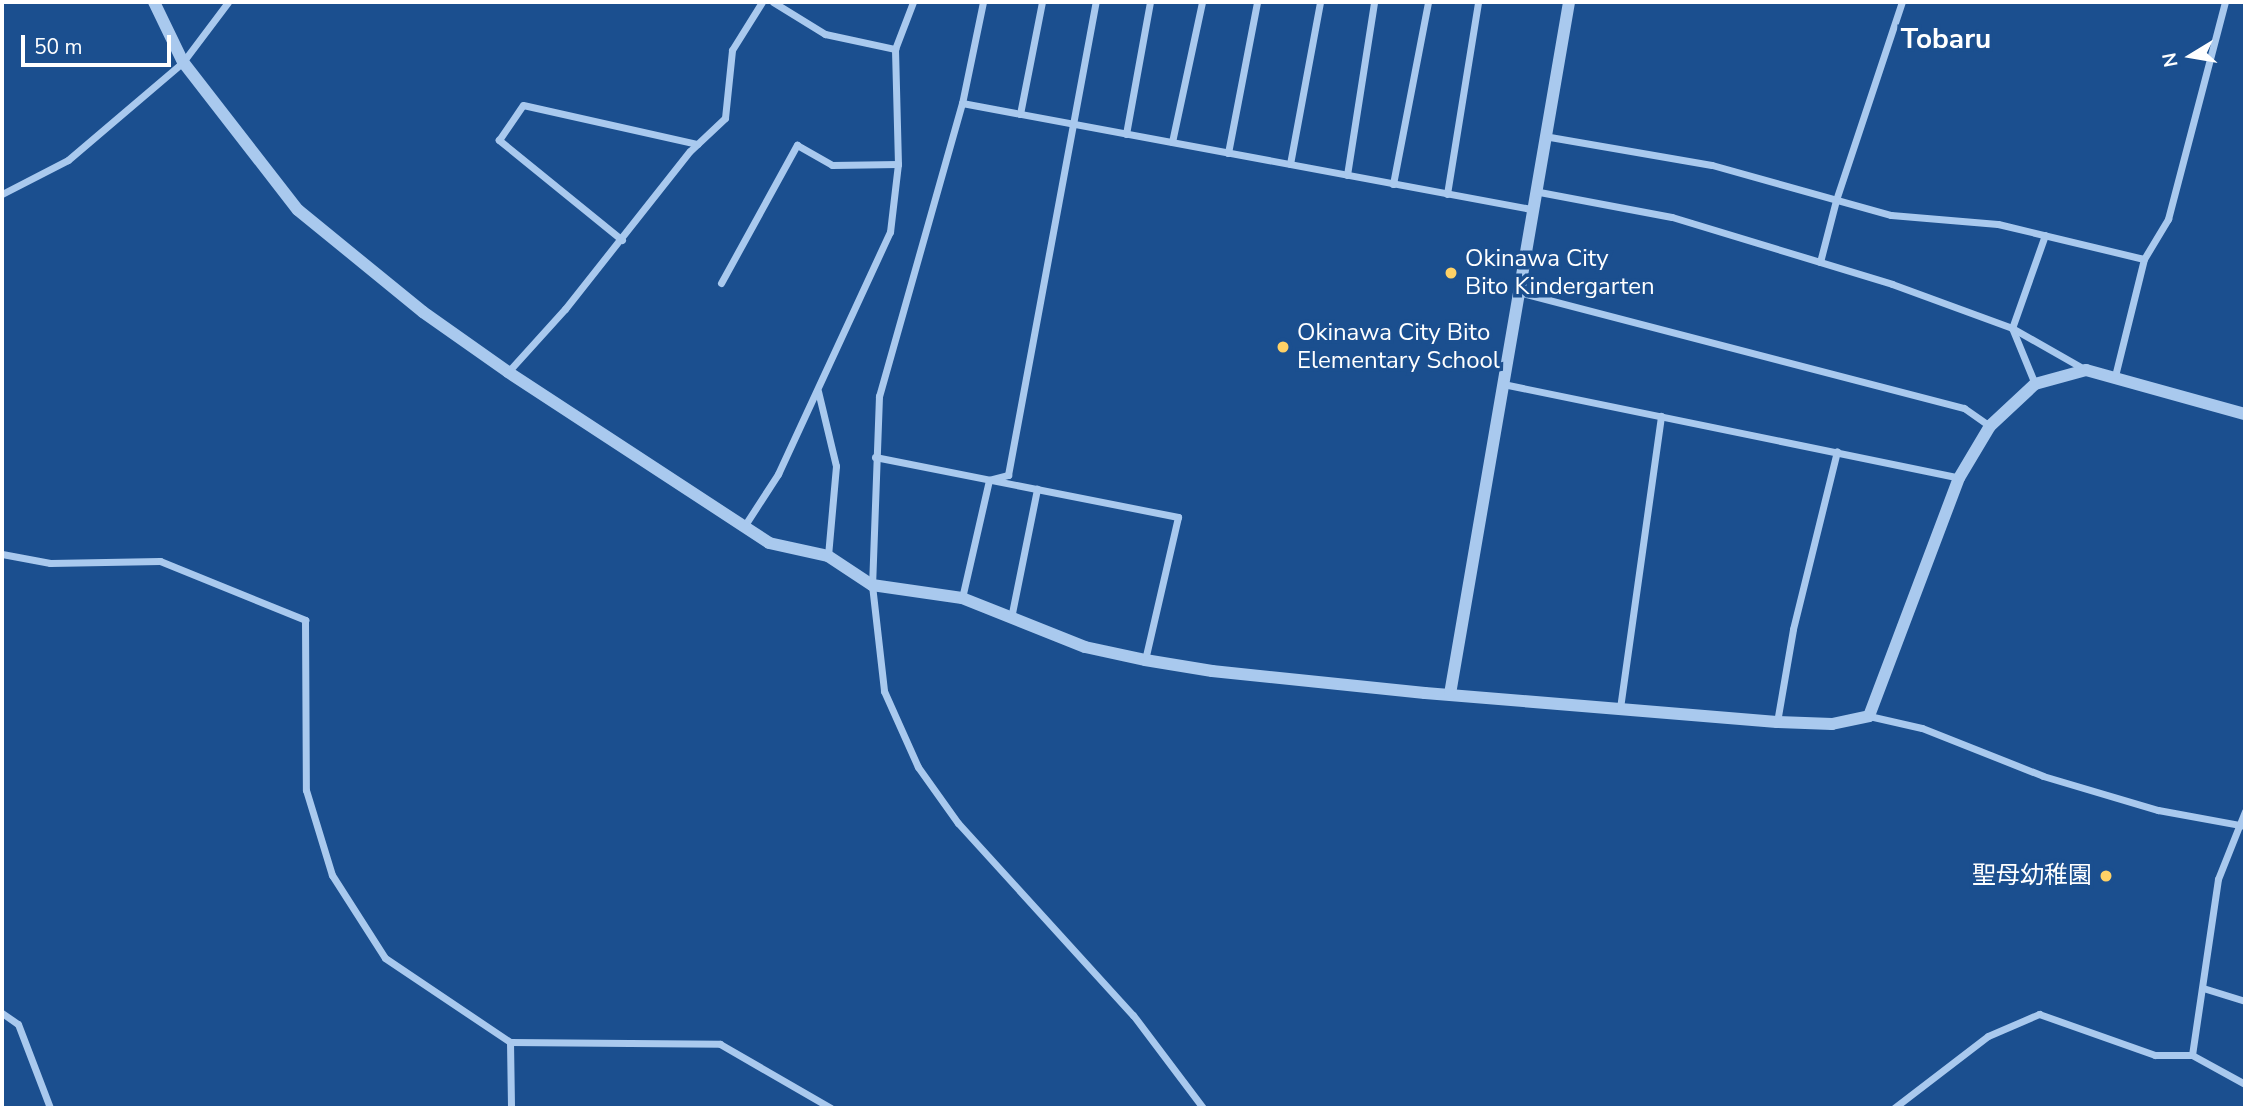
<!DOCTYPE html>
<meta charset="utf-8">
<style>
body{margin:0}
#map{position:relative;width:2247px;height:1110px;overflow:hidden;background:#1b4f8f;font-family:"Nunito Sans","Noto Sans JP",sans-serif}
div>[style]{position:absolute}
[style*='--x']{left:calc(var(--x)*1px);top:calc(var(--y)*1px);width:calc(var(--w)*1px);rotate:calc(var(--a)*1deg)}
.minor>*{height:7px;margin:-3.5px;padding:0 3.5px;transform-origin:3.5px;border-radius:3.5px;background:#a9c9ee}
.tertiary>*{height:12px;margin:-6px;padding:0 6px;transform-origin:6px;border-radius:6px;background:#a9c9ee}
.dots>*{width:19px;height:19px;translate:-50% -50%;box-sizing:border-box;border:4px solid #1b4f8f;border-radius:50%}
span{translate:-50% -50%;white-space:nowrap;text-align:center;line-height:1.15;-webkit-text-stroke:7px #1b4f8f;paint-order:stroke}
.poi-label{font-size:24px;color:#fff}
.left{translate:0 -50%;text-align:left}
.right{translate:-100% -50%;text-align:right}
.quarter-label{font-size:28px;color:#fff;font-weight:700}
.frame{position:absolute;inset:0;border:4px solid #fff;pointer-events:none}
.north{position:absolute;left:2156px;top:21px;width:70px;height:70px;-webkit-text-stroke:5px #1b4f8f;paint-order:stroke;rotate:259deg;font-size:19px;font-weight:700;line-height:28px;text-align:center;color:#fff}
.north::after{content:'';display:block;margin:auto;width:24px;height:32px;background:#fff;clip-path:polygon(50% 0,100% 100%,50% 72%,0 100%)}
.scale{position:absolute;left:21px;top:35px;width:150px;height:32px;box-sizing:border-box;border:4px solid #fff;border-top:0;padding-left:9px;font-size:21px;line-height:24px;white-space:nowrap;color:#fff;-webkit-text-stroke:5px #1b4f8f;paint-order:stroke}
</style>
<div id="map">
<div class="minor">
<div style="--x:773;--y:2;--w:61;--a:31.6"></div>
<div style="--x:825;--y:34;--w:72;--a:12.1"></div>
<div style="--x:983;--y:2;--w:103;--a:101.7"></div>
<div style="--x:962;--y:103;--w:305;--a:105.8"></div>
<div style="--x:879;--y:396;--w:189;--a:92.1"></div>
<div style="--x:872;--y:585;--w:107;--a:83.5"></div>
<div style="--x:884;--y:691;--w:83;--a:65.9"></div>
<div style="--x:918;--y:767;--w:69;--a:54.5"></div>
<div style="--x:958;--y:823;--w:260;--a:47.7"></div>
<div style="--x:1133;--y:1015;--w:116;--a:53"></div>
<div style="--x:962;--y:103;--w:579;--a:10.55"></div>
<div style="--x:1020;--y:114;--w:114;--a:-78.9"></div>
<div style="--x:1126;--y:134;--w:134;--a:-79.7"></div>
<div style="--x:1544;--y:136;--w:170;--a:9.8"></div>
<div style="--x:1712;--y:165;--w:186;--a:15.6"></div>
<div style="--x:1891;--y:215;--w:107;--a:4.8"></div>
<div style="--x:1998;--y:224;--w:150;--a:13.5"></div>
<div style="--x:1172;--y:142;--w:143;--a:-77.9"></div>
<div style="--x:1228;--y:153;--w:154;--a:-79.1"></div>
<div style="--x:1290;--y:164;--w:165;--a:-79.5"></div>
<div style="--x:1347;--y:175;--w:175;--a:-81.1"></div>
<div style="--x:1393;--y:184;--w:185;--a:-79.1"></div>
<div style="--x:1534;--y:191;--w:140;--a:10.7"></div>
<div style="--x:1672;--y:217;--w:230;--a:16.9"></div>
<div style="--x:1892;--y:284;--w:128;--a:20.1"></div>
<div style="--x:2012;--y:328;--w:61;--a:67.7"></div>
<div style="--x:2;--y:194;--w:74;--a:-27.3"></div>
<div style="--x:68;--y:160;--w:151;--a:-40.4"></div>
<div style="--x:183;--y:62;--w:75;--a:-53.1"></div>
<div style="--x:1447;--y:194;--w:194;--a:-80.8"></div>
<div style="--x:2045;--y:235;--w:99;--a:109.5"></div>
<div style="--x:2012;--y:328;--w:85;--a:29.6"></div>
<div style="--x:622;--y:240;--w:159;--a:-140.9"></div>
<div style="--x:499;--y:140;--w:42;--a:-55.6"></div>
<div style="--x:523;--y:105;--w:179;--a:12.6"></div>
<div style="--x:1820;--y:262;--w:64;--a:-75.5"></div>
<div style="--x:1836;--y:200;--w:209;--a:-71.6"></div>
<div style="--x:721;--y:283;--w:158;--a:-61.2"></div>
<div style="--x:797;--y:145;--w:40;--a:29.7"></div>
<div style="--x:832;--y:165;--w:66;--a:-0.9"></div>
<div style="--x:1518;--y:292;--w:461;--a:14.6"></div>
<div style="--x:1964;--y:408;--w:32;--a:35"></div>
<div style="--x:508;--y:372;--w:85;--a:-47.9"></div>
<div style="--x:565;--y:309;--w:201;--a:-51.7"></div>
<div style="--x:690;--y:151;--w:48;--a:-43.3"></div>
<div style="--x:725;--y:118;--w:68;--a:-84.1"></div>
<div style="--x:732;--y:50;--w:57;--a:-58"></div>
<div style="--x:2115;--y:376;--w:121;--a:-76.1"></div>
<div style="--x:2144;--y:259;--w:47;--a:-59"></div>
<div style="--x:2168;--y:219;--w:224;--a:-75.3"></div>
<div style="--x:1503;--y:384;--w:466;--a:11.6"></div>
<div style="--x:818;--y:391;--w:77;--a:76.5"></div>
<div style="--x:836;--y:466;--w:90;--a:95.1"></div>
<div style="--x:875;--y:457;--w:309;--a:11.2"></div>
<div style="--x:1178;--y:517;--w:147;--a:103"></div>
<div style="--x:745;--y:525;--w:61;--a:-57.1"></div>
<div style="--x:778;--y:474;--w:267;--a:-65.2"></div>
<div style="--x:890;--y:232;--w:68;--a:-83.3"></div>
<div style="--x:898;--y:164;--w:115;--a:-91.5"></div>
<div style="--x:895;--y:49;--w:50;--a:-69"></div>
<div style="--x:2;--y:554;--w:49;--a:10.6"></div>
<div style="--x:50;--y:563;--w:110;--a:-1"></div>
<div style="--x:160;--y:561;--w:157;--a:22.1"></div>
<div style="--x:305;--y:620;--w:170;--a:89.7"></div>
<div style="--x:306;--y:790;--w:89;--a:73"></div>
<div style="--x:332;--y:875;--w:98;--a:57.4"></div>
<div style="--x:385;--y:958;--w:151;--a:33.9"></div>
<div style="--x:510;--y:1042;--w:210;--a:0.5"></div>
<div style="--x:720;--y:1044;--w:128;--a:30"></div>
<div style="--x:962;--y:598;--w:121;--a:-77.1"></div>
<div style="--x:989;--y:480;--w:20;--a:-15"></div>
<div style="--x:1008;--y:475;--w:481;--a:-79.5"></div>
<div style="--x:1011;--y:618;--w:132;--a:-78.6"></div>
<div style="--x:1620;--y:708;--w:295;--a:-82"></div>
<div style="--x:1869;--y:716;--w:54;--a:12.8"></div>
<div style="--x:1922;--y:728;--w:130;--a:21.6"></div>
<div style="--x:2043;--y:776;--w:120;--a:16.5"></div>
<div style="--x:2158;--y:810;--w:88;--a:10.4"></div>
<div style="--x:1777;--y:722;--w:94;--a:-80.2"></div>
<div style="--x:1793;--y:629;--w:183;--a:-76.1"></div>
<div style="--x:2203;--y:988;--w:44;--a:17.2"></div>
<div style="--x:2;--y:1013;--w:19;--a:35"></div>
<div style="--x:18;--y:1024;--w:90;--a:69.1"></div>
<div style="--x:510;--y:1042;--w:66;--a:89.1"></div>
<div style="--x:2192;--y:1055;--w:178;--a:-81.6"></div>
<div style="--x:2218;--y:879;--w:73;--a:-68.3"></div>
<div style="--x:1894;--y:1108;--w:118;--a:-37.5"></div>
<div style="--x:1988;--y:1036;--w:56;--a:-23.3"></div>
<div style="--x:2039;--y:1014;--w:123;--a:19.5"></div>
<div style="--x:2155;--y:1055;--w:37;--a:0"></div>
<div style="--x:2192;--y:1055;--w:60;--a:28.7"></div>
</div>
<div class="tertiary">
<div style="--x:154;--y:2;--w:67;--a:64.2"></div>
<div style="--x:183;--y:62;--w:187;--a:52.2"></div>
<div style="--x:298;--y:210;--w:161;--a:39.2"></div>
<div style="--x:423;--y:312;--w:104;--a:35.2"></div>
<div style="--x:508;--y:372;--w:312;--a:33.2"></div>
<div style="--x:769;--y:543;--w:60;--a:12.4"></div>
<div style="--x:828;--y:556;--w:53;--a:33.4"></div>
<div style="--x:872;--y:585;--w:91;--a:8.2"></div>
<div style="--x:962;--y:598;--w:132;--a:21.7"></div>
<div style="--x:1085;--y:647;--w:61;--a:12.2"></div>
<div style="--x:1145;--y:660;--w:68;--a:9.3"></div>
<div style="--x:1212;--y:671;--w:214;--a:5.9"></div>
<div style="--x:1425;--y:693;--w:353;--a:4.7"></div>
<div style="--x:1777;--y:722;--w:55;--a:2.1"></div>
<div style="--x:1832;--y:724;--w:38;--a:-12"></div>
<div style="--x:1869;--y:716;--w:254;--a:-69.3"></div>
<div style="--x:1959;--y:478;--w:61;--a:-59.2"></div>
<div style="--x:1990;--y:426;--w:62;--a:-43"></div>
<div style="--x:2035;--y:384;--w:53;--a:-15.4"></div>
<div style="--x:2086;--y:370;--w:165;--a:15.5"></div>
<div style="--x:1450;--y:694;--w:702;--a:-80.24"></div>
</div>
<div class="dots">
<div style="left:1451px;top:273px;background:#ffd166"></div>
<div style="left:1283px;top:347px;background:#ffd166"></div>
<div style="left:2106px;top:876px;background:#ffd166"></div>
</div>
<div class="poi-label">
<span class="left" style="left:1465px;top:273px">Okinawa City<br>Bito Kindergarten</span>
<span class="left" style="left:1297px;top:347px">Okinawa City Bito<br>Elementary School</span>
<span class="right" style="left:2092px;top:876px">聖母幼稚園</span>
</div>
<div class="quarter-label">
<span style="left:1946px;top:39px">Tobaru</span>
</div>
<div class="frame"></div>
<div class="north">N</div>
<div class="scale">50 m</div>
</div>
